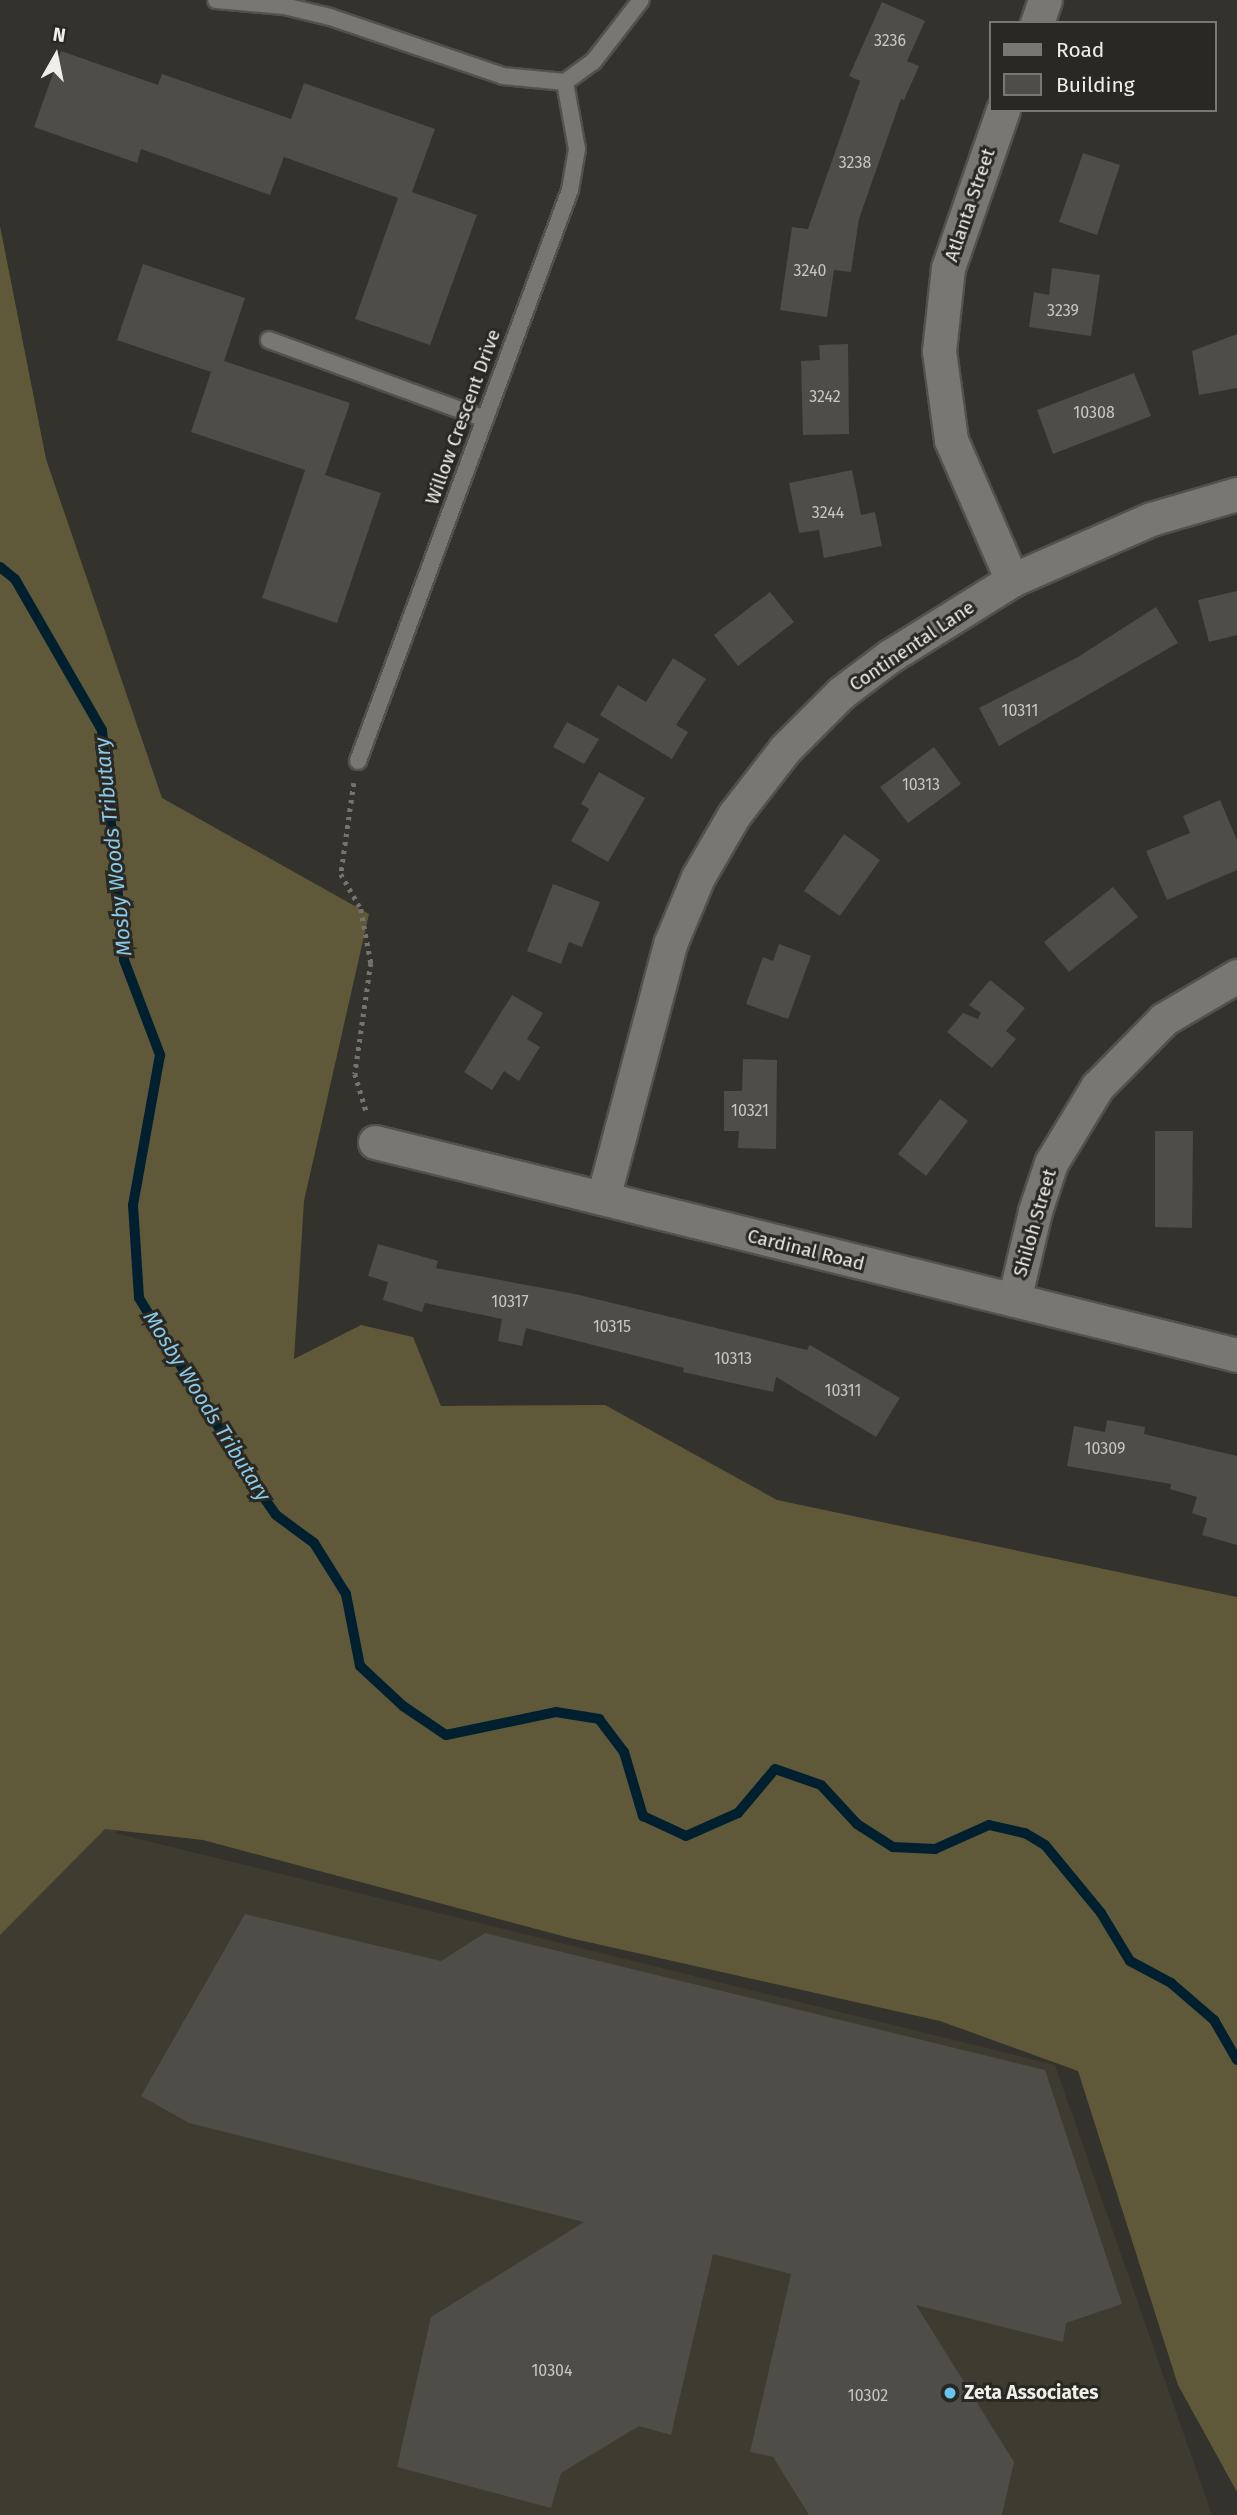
<!DOCTYPE html>
<style>
body{margin:0}
#map{position:relative;width:1237px;height:2515px;overflow:hidden;background:#33322d;font-family:"Fira Sans",sans-serif}
div>[style]{position:absolute}
[style*='--x']{left:calc(var(--x)*1px);top:calc(var(--y)*1px);width:calc(var(--w)*1px);rotate:calc(var(--a)*1deg)}
.built>*{inset:0;background:#3e3b30}
.forest>*{inset:0;background:#605939}
.stream>*{height:10px;margin:-5px;padding:0 5px;transform-origin:5px;border-radius:5px;background:#00202f}
.building>*{inset:0;background:#4e4d47}
.path>*{height:4.5px;margin-top:-2.25px;transform-origin:0;background:repeating-linear-gradient(90deg,#74736f 0 3.5px,transparent 0 8.5px)}
.roads{filter:drop-shadow(2px 0 #52514d) drop-shadow(-2px 0 #52514d) drop-shadow(0 2px #52514d) drop-shadow(0 -2px #52514d)}
.service>*{height:16px;margin:-8px;padding:0 8px;transform-origin:8px;border-radius:8px;background:#787771}
.minor>*{height:33px;margin:-16.5px;padding:0 16.5px;transform-origin:16.5px;border-radius:16.5px;background:#787771}
.dots>*{width:19px;height:19px;translate:-50% -50%;box-sizing:border-box;border:4px solid #292823;border-radius:50%}
span{translate:-50% -50%;white-space:nowrap;text-align:center;line-height:1.15;-webkit-text-stroke:6px #292823;paint-order:stroke}
.number-label{font-size:16px;color:#c7c6c2}
.number-label span{-webkit-text-stroke-width:0}
.street-label{font-size:19px;color:#efeeeb}
.poi-label{font-size:19px;color:#efeeeb;font-weight:700}
.left{translate:0 -50%;text-align:left}
.water-label{font-size:21px;color:#8ac9e9;font-style:italic}
.legend{position:absolute;left:989px;top:21px;width:228px;height:91px;box-sizing:border-box;background:#292823;border:2px solid #787773;margin:0;padding:9px 12px;list-style:none;font-size:21px;color:#efeeeb}
.legend li{display:flex;align-items:center;gap:14px;height:35px}
.legend b{width:35px;border:2px solid #787773}
.north{position:absolute;left:21px;top:21px;width:70px;height:70px;-webkit-text-stroke:5px #292823;paint-order:stroke;rotate:9deg;font-size:19px;font-weight:700;line-height:28px;text-align:center;color:#efeeeb}
.north::after{content:'';display:block;margin:auto;width:24px;height:32px;background:#efeeeb;clip-path:polygon(50% 0,100% 100%,50% 72%,0 100%)}
</style>
<div id="map">
<div class="built">
<div style="clip-path:polygon(189px 1637px,115px 1833px,1055px 2065px,1212px 2515px,0 2515px,0 1705px)"></div>
</div>
<div class="forest">
<div style="clip-path:polygon(0 226px,46px 459px,162px 798px,369px 914px,304px 1201px,294px 1359px,361px 1325px,413px 1337px,441px 1406px,605px 1405px,777px 1500px,1237px 1597px,1237px 2492px,1178px 2385px,1078px 2071px,940px 2021px,570px 1938px,203px 1840px,105px 1829px,0 1935px)"></div>
</div>
<div class="stream">
<div style="--x:0;--y:567;--w:19;--a:39"></div>
<div style="--x:15;--y:579;--w:174;--a:60.1"></div>
<div style="--x:102;--y:730;--w:231;--a:84.5"></div>
<div style="--x:124;--y:960;--w:102;--a:69.2"></div>
<div style="--x:160;--y:1055;--w:152;--a:100.2"></div>
<div style="--x:133;--y:1205;--w:93;--a:86.3"></div>
<div style="--x:139;--y:1298;--w:204;--a:58.4"></div>
<div style="--x:246;--y:1472;--w:52;--a:55.1"></div>
<div style="--x:276;--y:1515;--w:47;--a:36.4"></div>
<div style="--x:314;--y:1543;--w:60;--a:57.9"></div>
<div style="--x:346;--y:1594;--w:73;--a:79"></div>
<div style="--x:360;--y:1666;--w:59;--a:42.9"></div>
<div style="--x:403;--y:1706;--w:52;--a:34"></div>
<div style="--x:446;--y:1735;--w:112;--a:-11.8"></div>
<div style="--x:556;--y:1712;--w:44;--a:9.2"></div>
<div style="--x:599;--y:1719;--w:41;--a:52.9"></div>
<div style="--x:624;--y:1752;--w:67;--a:73.5"></div>
<div style="--x:643;--y:1816;--w:47;--a:24.9"></div>
<div style="--x:686;--y:1836;--w:57;--a:-23.9"></div>
<div style="--x:738;--y:1813;--w:57;--a:-49.9"></div>
<div style="--x:775;--y:1769;--w:49;--a:19.2"></div>
<div style="--x:821;--y:1785;--w:53;--a:47.3"></div>
<div style="--x:857;--y:1824;--w:43;--a:32.6"></div>
<div style="--x:893;--y:1847;--w:42;--a:2.7"></div>
<div style="--x:935;--y:1849;--w:59;--a:-24"></div>
<div style="--x:989;--y:1825;--w:37;--a:13"></div>
<div style="--x:1025;--y:1833;--w:23;--a:31"></div>
<div style="--x:1045;--y:1845;--w:88;--a:50.5"></div>
<div style="--x:1101;--y:1913;--w:56;--a:58.9"></div>
<div style="--x:1130;--y:1961;--w:47;--a:28.2"></div>
<div style="--x:1171;--y:1983;--w:57;--a:40.7"></div>
<div style="--x:1214;--y:2020;--w:46;--a:60.1"></div>
</div>
<div class="building">
<div style="clip-path:polygon(882px 2px,925px 21px,907px 61px,919px 66px,904px 100px,901px 99px,859px 219px,851px 272px,834px 270px,827px 317px,780px 310px,792px 227px,808px 229px,860px 81px,849px 76px)"></div>
<div style="clip-path:polygon(61px 51px,158px 85px,162px 74px,291px 119px,304px 83px,435px 129px,412px 192px,477px 215px,430px 345px,355px 319px,398px 198px,284px 157px,270px 195px,141px 149px,137px 163px,34px 127px)"></div>
<div style="clip-path:polygon(1083px 153px,1120px 165px,1097px 235px,1059px 222px)"></div>
<div style="clip-path:polygon(143px 264px,245px 298px,224px 361px,350px 403px,325px 475px,381px 493px,337px 623px,262px 598px,305px 470px,191px 432px,211px 372px,117px 340px)"></div>
<div style="clip-path:polygon(1052px 268px,1100px 275px,1091px 336px,1029px 327px,1034px 292px,1049px 295px)"></div>
<div style="clip-path:polygon(1237px 334px,1237px 388px,1199px 395px,1192px 351px)"></div>
<div style="clip-path:polygon(848px 344px,849px 434px,803px 435px,801px 361px,820px 360px,819px 345px)"></div>
<div style="clip-path:polygon(1134px 373px,1151px 416px,1053px 454px,1037px 410px)"></div>
<div style="clip-path:polygon(852px 470px,861px 515px,875px 512px,882px 546px,824px 558px,819px 530px,799px 533px,789px 483px)"></div>
<div style="clip-path:polygon(1237px 591px,1237px 635px,1209px 642px,1198px 600px)"></div>
<div style="clip-path:polygon(770px 592px,794px 622px,738px 666px,714px 635px)"></div>
<div style="clip-path:polygon(1156px 607px,1178px 643px,999px 746px,979px 708px,1078px 657px)"></div>
<div style="clip-path:polygon(673px 658px,706px 679px,676px 725px,688px 732px,672px 759px,600px 715px,618px 685px,646px 702px)"></div>
<div style="clip-path:polygon(567px 722px,599px 739px,584px 764px,553px 747px)"></div>
<div style="clip-path:polygon(934px 747px,961px 784px,908px 823px,880px 787px)"></div>
<div style="clip-path:polygon(599px 772px,645px 798px,608px 862px,571px 841px,589px 809px,581px 804px)"></div>
<div style="clip-path:polygon(1220px 800px,1237px 840px,1237px 870px,1167px 900px,1146px 851px,1190px 833px,1183px 816px)"></div>
<div style="clip-path:polygon(844px 834px,880px 860px,840px 916px,804px 891px)"></div>
<div style="clip-path:polygon(553px 884px,600px 902px,582px 947px,569px 942px,561px 964px,527px 951px)"></div>
<div style="clip-path:polygon(1113px 887px,1138px 917px,1069px 972px,1044px 942px)"></div>
<div style="clip-path:polygon(779px 944px,811px 956px,788px 1019px,746px 1004px,763px 957px,773px 961px)"></div>
<div style="clip-path:polygon(990px 980px,1025px 1008px,1006px 1031px,1016px 1039px,992px 1068px,947px 1032px,963px 1013px,978px 1019px,981px 1013px,969px 1005px)"></div>
<div style="clip-path:polygon(512px 995px,543px 1013px,527px 1039px,540px 1047px,519px 1081px,504px 1071px,492px 1090px,464px 1072px)"></div>
<div style="clip-path:polygon(743px 1059px,777px 1060px,776px 1149px,738px 1148px,739px 1131px,724px 1131px,724px 1091px,742px 1091px)"></div>
<div style="clip-path:polygon(940px 1099px,968px 1121px,926px 1176px,898px 1154px)"></div>
<div style="clip-path:polygon(1155px 1131px,1193px 1131px,1192px 1228px,1155px 1227px)"></div>
<div style="clip-path:polygon(378px 1244px,438px 1261px,436px 1268px,575px 1294px,807px 1350px,810px 1345px,900px 1398px,876px 1437px,776px 1377px,773px 1392px,683px 1372px,684px 1368px,526px 1328px,522px 1346px,498px 1341px,502px 1319px,425px 1303px,422px 1312px,383px 1300px,388px 1282px,368px 1276px)"></div>
<div style="clip-path:polygon(1107px 1420px,1145px 1427px,1144px 1434px,1237px 1456px,1237px 1545px,1202px 1535px,1207px 1518px,1192px 1513px,1197px 1497px,1170px 1489px,1171px 1484px,1067px 1466px,1074px 1426px,1105px 1432px)"></div>
<div style="clip-path:polygon(245px 1914px,441px 1961px,485px 1933px,1045px 2070px,1122px 2304px,1066px 2323px,1063px 2342px,916px 2305px,1014px 2462px,1002px 2515px,809px 2515px,773px 2457px,750px 2452px,791px 2274px,713px 2254px,671px 2435px,639px 2426px,561px 2473px,551px 2508px,397px 2467px,431px 2317px,584px 2222px,189px 2123px,141px 2096px)"></div>
</div>
<div class="path">
<div style="--x:354;--y:783;--w:92;--a:98.1"></div>
<div style="--x:341;--y:874;--w:40;--a:60.3"></div>
<div style="--x:361;--y:909;--w:55;--a:79.5"></div>
<div style="--x:371;--y:963;--w:112;--a:98.2"></div>
<div style="--x:355;--y:1074;--w:42;--a:73.3"></div>
</div>
<div class="roads">
<div class="service">
<div style="--x:216;--y:0;--w:68;--a:5"></div>
<div style="--x:284;--y:6;--w:47;--a:13.4"></div>
<div style="--x:330;--y:17;--w:183;--a:18.8"></div>
<div style="--x:503;--y:76;--w:62;--a:5.5"></div>
<div style="--x:565;--y:82;--w:34;--a:-36"></div>
<div style="--x:593;--y:62;--w:78;--a:-52.3"></div>
<div style="--x:269;--y:340;--w:230;--a:20.1"></div>
<div style="--x:358;--y:761;--w:609;--a:-69.63"></div>
<div style="--x:570;--y:190;--w:42;--a:-80.3"></div>
<div style="--x:577;--y:149;--w:68;--a:-100.2"></div>
</div>
<div class="minor">
<div style="--x:1037;--y:23;--w:24;--a:-71"></div>
<div style="--x:1003;--y:110;--w:167;--a:109.2"></div>
<div style="--x:948;--y:268;--w:83;--a:96.2"></div>
<div style="--x:939;--y:351;--w:90;--a:82.3"></div>
<div style="--x:951;--y:440;--w:153;--a:66.5"></div>
<div style="--x:375;--y:1142;--w:888;--a:13.88"></div>
<div style="--x:603;--y:1198;--w:263;--a:-75.2"></div>
<div style="--x:670;--y:944;--w:73;--a:-67.3"></div>
<div style="--x:698;--y:877;--w:72;--a:-59.9"></div>
<div style="--x:734;--y:815;--w:83;--a:-52.3"></div>
<div style="--x:785;--y:749;--w:79;--a:-45"></div>
<div style="--x:841;--y:693;--w:61;--a:-37.1"></div>
<div style="--x:890;--y:656;--w:144;--a:-31.9"></div>
<div style="--x:1012;--y:580;--w:152;--a:-23.7"></div>
<div style="--x:1151;--y:519;--w:90;--a:-16.2"></div>
<div style="--x:1014;--y:1300;--w:91;--a:-76.7"></div>
<div style="--x:1035;--y:1211;--w:51;--a:-71.6"></div>
<div style="--x:1051;--y:1163;--w:89;--a:-58.8"></div>
<div style="--x:1097;--y:1087;--w:95;--a:-45.4"></div>
<div style="--x:1164;--y:1019;--w:85;--a:-30.5"></div>
</div>
</div>
<div class="dots">
<div style="left:950px;top:2393px;background:#68c4f0"></div>
</div>
<div class="number-label">
<span style="left:890px;top:41px">3236</span>
<span style="left:855px;top:163px">3238</span>
<span style="left:810px;top:271px">3240</span>
<span style="left:1063px;top:311px">3239</span>
<span style="left:825px;top:397px">3242</span>
<span style="left:1094px;top:413px">10308</span>
<span style="left:828px;top:513px">3244</span>
<span style="left:1020px;top:711px">10311</span>
<span style="left:921px;top:785px">10313</span>
<span style="left:750px;top:1111px">10321</span>
<span style="left:510px;top:1302px">10317</span>
<span style="left:612px;top:1327px">10315</span>
<span style="left:733px;top:1359px">10313</span>
<span style="left:843px;top:1391px">10311</span>
<span style="left:1105px;top:1449px">10309</span>
<span style="left:552px;top:2371px">10304</span>
<span style="left:868px;top:2396px">10302</span>
</div>
<div class="street-label">
<span style="left:970px;top:205px;rotate:-71deg">Atlanta Street</span>
<span style="left:463px;top:417px;rotate:-70deg">Willow Crescent Drive</span>
<span style="left:912px;top:646px;rotate:-34deg">Continental Lane</span>
<span style="left:1035px;top:1223px;rotate:-74deg">Shiloh Street</span>
<span style="left:806px;top:1250px;rotate:14deg">Cardinal Road</span>
</div>
<div class="poi-label">
<span class="left" style="left:964px;top:2393px">Zeta Associates</span>
</div>
<div class="water-label">
<span style="left:113px;top:847px;rotate:-96deg">Mosby Woods Tributary</span>
<span style="left:207px;top:1406px;rotate:58deg">Mosby Woods Tributary</span>
</div>
<ul class="legend">
<li><b style="height:9px;background:#787771"></b>Road</li>
<li><b style="height:19px;background:#4e4d47"></b>Building</li>
</ul>
<div class="north">N</div>
</div>
